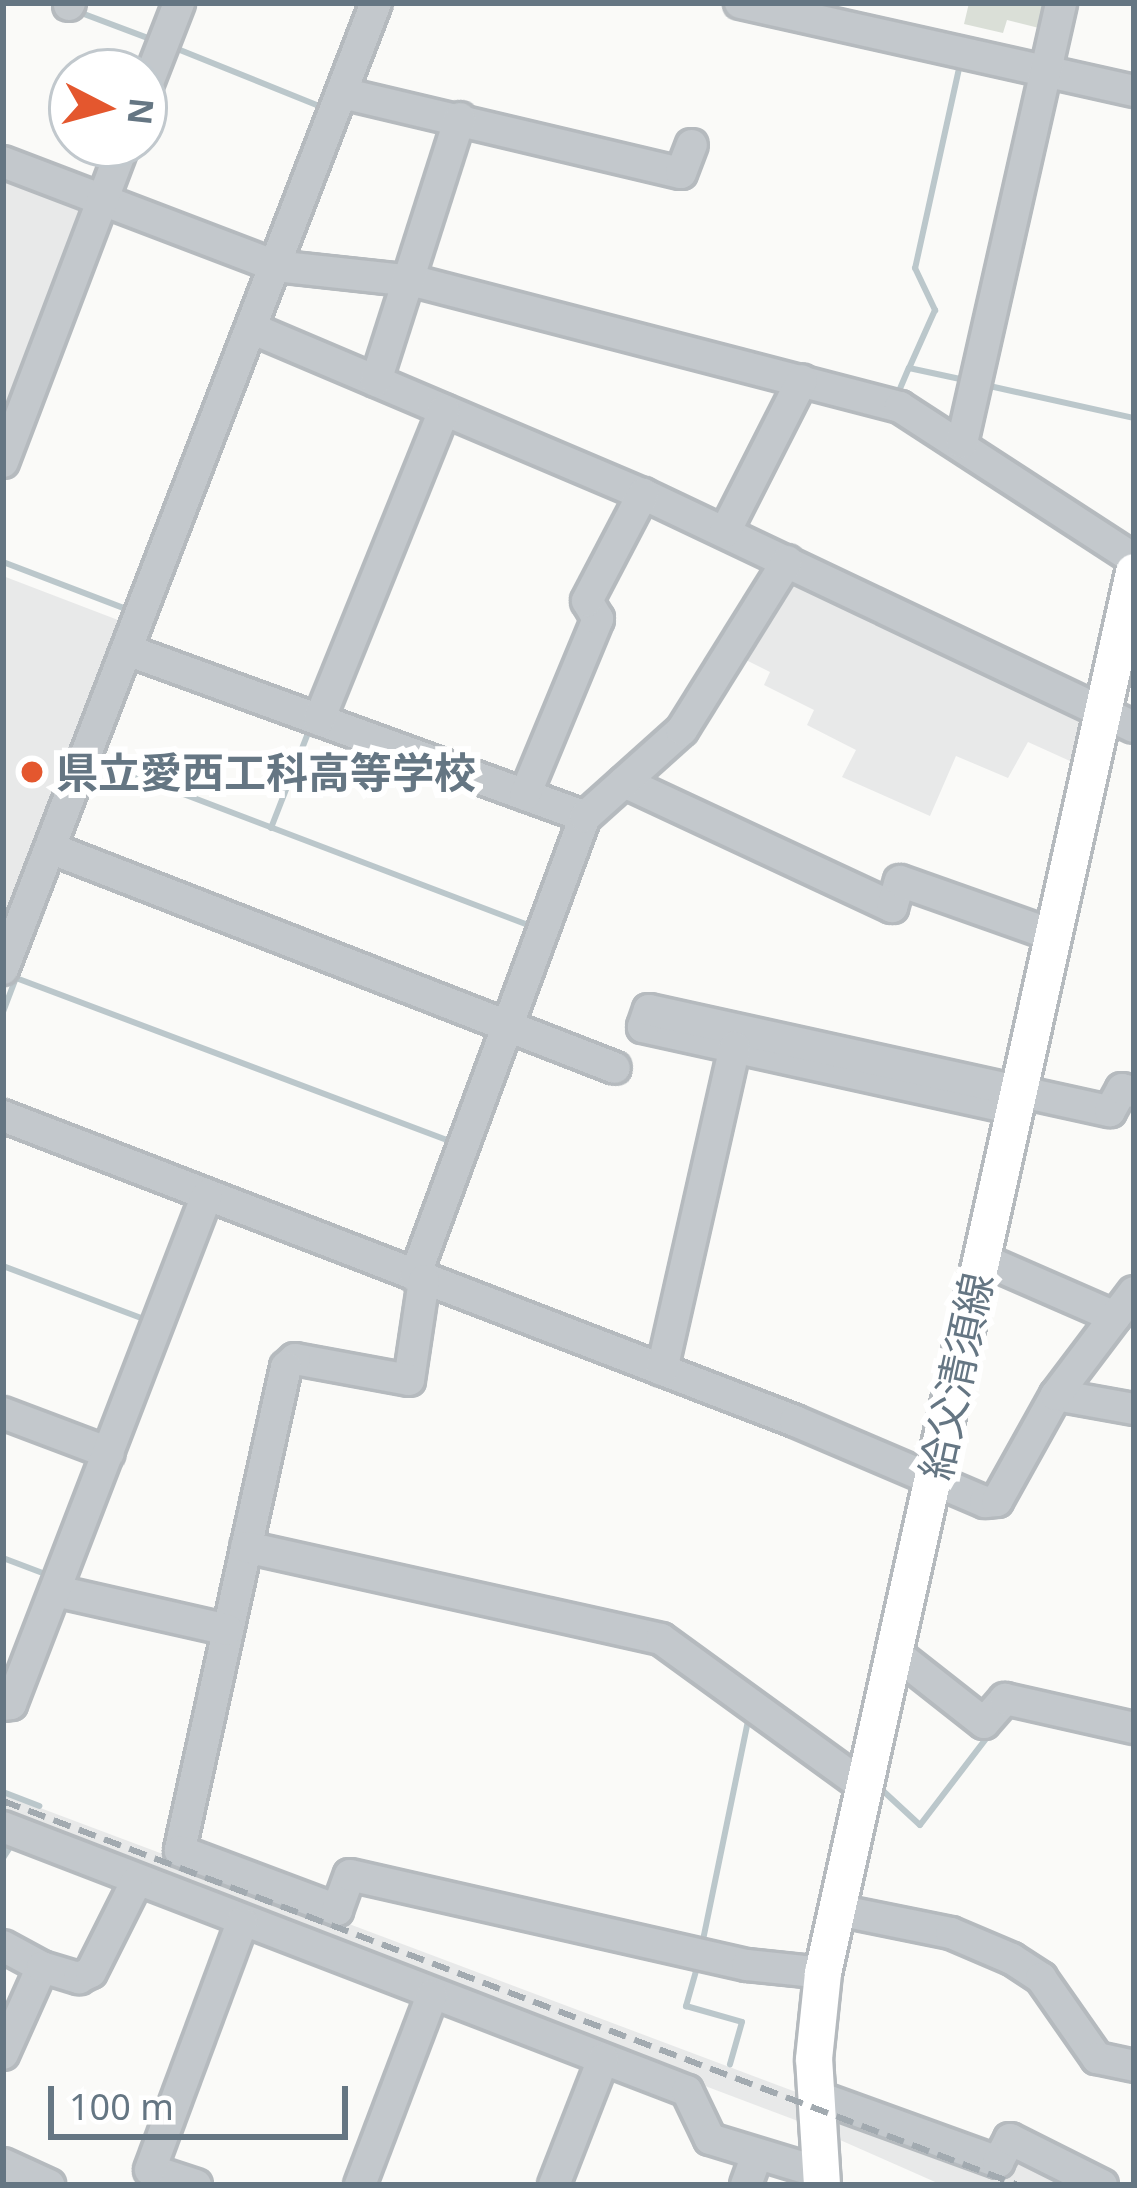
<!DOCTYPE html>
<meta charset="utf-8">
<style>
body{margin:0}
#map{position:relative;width:1137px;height:2188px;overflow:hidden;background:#fafaf8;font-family:"Noto Sans","Noto Sans JP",sans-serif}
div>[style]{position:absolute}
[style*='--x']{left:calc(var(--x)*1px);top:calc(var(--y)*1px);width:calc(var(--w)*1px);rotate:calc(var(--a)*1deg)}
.built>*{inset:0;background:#e8e9e9}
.green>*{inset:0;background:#dadfd7}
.stream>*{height:6px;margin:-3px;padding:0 3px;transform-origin:3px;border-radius:3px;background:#bbc7cb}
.roads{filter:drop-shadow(3px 0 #b5babe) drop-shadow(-3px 0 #b5babe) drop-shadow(0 3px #b5babe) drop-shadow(0 -3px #b5babe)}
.minor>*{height:30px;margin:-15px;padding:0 15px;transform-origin:15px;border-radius:15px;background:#c3c8cc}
.major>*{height:36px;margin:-18px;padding:0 18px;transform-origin:18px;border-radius:18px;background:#fff}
.rail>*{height:6px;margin-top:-3px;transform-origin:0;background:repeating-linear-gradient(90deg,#a2aab0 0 18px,transparent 0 27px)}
.dots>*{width:33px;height:33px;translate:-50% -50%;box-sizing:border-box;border:6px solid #fff;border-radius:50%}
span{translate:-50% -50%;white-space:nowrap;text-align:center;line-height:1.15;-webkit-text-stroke:12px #fff;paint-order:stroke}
.poi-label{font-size:42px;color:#657683;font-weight:700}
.left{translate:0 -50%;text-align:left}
.street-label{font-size:42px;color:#657683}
.frame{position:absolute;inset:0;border:6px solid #657683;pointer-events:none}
.north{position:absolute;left:48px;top:48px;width:120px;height:120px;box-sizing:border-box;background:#fff;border:3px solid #c1c8cd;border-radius:50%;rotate:96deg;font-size:33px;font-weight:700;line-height:48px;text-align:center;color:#657683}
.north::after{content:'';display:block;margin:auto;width:42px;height:54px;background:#e4572e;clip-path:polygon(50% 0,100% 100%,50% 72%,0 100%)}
.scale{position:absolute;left:48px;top:2086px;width:300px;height:54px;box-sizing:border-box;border:6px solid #657683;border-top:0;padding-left:15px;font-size:36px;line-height:42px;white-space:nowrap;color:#657683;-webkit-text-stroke:9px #fff;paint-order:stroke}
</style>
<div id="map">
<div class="built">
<div style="clip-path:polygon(3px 172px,87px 204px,3px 444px)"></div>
<div style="clip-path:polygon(788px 568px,1084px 709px,1081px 766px,1028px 742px,1008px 778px,956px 756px,930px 816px,842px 777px,856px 750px,807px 725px,814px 710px,764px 685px,770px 672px,740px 657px)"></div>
<div style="clip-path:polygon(3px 576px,118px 620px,3px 924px)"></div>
<div style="clip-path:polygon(3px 1794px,804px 2095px,806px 2124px,3px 1821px)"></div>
<div style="clip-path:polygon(829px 2104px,1020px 2156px,1082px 2185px,942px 2185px,831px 2136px)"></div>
</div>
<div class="green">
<div style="clip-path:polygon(969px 3px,1053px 3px,1047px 30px,1007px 20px,1003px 33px,964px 24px)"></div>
</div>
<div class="stream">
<div style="--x:76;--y:11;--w:82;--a:20.6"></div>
<div style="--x:175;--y:48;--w:158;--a:21.9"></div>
<div style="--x:960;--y:64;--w:209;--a:102.4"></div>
<div style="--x:915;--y:268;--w:47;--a:64.5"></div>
<div style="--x:935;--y:310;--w:64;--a:114.1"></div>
<div style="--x:909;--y:368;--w:57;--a:12.1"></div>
<div style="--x:985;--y:385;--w:153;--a:12.5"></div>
<div style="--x:899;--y:391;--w:25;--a:-67"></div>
<div style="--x:3;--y:562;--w:135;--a:20.9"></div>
<div style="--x:99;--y:762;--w:464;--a:20.8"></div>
<div style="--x:271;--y:828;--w:107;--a:-68.7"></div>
<div style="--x:68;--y:843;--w:64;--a:-69"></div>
<div style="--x:37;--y:925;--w:63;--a:-69.6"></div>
<div style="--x:16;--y:978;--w:466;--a:20.6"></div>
<div style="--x:3;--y:1012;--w:62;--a:-69.2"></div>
<div style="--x:3;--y:1266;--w:154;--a:20.6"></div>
<div style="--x:795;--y:1405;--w:47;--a:22.7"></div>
<div style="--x:3;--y:1558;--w:48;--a:20.7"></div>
<div style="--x:881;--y:1789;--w:53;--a:42.7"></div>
<div style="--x:920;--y:1825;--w:117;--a:-52.6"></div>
<div style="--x:3;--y:1792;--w:39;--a:21"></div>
<div style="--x:3;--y:1858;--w:20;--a:-57"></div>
<div style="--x:3;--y:1922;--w:3;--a:90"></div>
<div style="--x:703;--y:1940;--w:224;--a:-78.4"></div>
<div style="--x:698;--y:1964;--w:44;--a:105.9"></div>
<div style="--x:686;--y:2006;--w:58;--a:15.9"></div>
<div style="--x:742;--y:2022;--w:44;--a:105.9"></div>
</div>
<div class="roads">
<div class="minor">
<div style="--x:740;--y:3;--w:404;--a:12.6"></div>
<div style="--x:69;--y:5;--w:2;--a:-63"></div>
<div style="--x:144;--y:93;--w:97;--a:-68.7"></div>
<div style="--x:342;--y:93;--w:348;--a:13.3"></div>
<div style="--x:681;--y:173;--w:30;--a:-69"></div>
<div style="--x:3;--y:162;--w:291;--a:20.9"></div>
<div style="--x:275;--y:266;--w:140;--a:6.2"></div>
<div style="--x:414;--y:281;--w:502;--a:14.53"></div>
<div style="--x:900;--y:407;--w:279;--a:33"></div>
<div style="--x:251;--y:328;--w:426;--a:23"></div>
<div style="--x:643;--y:494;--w:543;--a:25.39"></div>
<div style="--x:376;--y:381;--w:276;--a:-72.3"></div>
<div style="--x:962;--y:443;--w:451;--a:-77.3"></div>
<div style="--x:3;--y:462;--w:340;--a:-69.2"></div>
<div style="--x:725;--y:532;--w:170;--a:-63.1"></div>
<div style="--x:127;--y:650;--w:487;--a:20"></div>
<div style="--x:319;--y:720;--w:334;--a:-68"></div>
<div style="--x:624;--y:782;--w:296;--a:25"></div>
<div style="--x:892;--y:907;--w:27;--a:-73"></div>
<div style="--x:900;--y:881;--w:164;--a:19.5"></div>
<div style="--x:525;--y:795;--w:191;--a:-67.5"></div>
<div style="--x:598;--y:619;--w:21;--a:-121"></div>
<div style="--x:587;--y:601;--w:121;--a:-62.4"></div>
<div style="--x:50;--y:848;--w:606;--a:21.27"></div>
<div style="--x:3;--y:969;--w:1036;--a:-68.89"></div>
<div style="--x:1015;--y:1109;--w:381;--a:-167.6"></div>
<div style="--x:643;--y:1027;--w:18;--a:-71"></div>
<div style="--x:649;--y:1010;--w:472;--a:12.4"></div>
<div style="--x:1110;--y:1111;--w:25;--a:-61"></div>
<div style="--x:1122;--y:1089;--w:12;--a:14"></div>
<div style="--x:3;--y:1116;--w:849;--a:21.06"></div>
<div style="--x:795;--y:1421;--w:207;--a:23.1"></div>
<div style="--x:985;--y:1502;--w:12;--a:-5"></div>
<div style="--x:997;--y:1501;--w:121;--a:-60.9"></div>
<div style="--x:1056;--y:1395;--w:79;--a:10.2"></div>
<div style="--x:982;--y:1259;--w:145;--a:23.6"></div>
<div style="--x:415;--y:1276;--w:489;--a:-69.7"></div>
<div style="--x:585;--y:817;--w:130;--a:-41.9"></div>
<div style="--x:682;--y:730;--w:199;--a:-58.1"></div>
<div style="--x:424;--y:1280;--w:101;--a:98.5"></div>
<div style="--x:409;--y:1380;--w:116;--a:-169.6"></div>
<div style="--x:295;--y:1359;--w:12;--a:138"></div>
<div style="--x:286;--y:1367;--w:495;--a:102.4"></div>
<div style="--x:180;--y:1851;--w:168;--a:20.6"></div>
<div style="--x:337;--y:1910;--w:37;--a:-70"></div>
<div style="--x:350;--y:1875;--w:407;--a:12.8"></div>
<div style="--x:747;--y:1965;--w:76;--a:6"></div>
<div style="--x:662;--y:1370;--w:331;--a:-77.3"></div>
<div style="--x:1056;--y:1395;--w:129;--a:-52.9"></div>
<div style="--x:3;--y:1413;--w:113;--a:20.7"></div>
<div style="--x:246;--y:1547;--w:425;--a:12.5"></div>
<div style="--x:661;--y:1639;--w:252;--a:36"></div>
<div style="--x:56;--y:1591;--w:176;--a:12.8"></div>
<div style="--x:895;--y:1653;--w:113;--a:38.2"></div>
<div style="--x:984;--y:1723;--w:32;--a:-49"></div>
<div style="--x:1005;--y:1699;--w:132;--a:12.7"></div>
<div style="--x:3;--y:1705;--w:8;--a:-7"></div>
<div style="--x:11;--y:1704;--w:545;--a:-68.94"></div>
<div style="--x:3;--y:1827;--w:733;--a:21.1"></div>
<div style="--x:687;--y:2091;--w:53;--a:64.4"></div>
<div style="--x:710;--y:2139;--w:116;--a:17"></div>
<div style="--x:837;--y:1910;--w:116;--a:11.4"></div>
<div style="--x:951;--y:1933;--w:66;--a:23.1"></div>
<div style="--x:1012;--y:1959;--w:35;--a:33"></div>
<div style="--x:1041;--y:1978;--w:98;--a:55"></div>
<div style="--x:1097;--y:2058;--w:38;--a:12"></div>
<div style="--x:3;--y:1946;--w:44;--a:28.3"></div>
<div style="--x:3;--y:2054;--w:95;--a:-65.9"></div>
<div style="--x:42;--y:1967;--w:39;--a:17"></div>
<div style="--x:79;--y:1978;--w:13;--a:-27"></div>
<div style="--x:91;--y:1972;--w:101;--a:-63.4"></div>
<div style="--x:816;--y:2096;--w:194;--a:19.9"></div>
<div style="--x:998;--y:2162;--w:26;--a:-62"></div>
<div style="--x:1010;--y:2139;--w:103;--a:26.6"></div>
<div style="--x:3;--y:2164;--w:51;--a:24.5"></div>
<div style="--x:196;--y:2185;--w:48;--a:-161.9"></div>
<div style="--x:150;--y:2170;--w:264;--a:-69.6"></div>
<div style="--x:360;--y:2185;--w:203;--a:-69.2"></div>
<div style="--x:554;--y:2185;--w:135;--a:-68.7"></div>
<div style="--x:746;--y:2185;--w:33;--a:-70"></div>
</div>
<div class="major">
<div style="--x:822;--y:2185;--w:126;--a:-93.6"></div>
<div style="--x:814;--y:2059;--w:86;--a:-84"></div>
<div style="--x:823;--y:1973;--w:1435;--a:-77.48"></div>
</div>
</div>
<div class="rail">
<div style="--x:3;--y:1801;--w:1085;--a:20.72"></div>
</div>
<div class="dots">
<div style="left:32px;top:772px;background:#e4572e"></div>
</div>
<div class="poi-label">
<span class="left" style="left:56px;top:772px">県立愛西工科高等学校</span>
</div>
<div class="street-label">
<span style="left:956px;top:1376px;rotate:-78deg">給父清須線</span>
</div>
<div class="frame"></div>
<div class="north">N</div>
<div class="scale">100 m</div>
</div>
